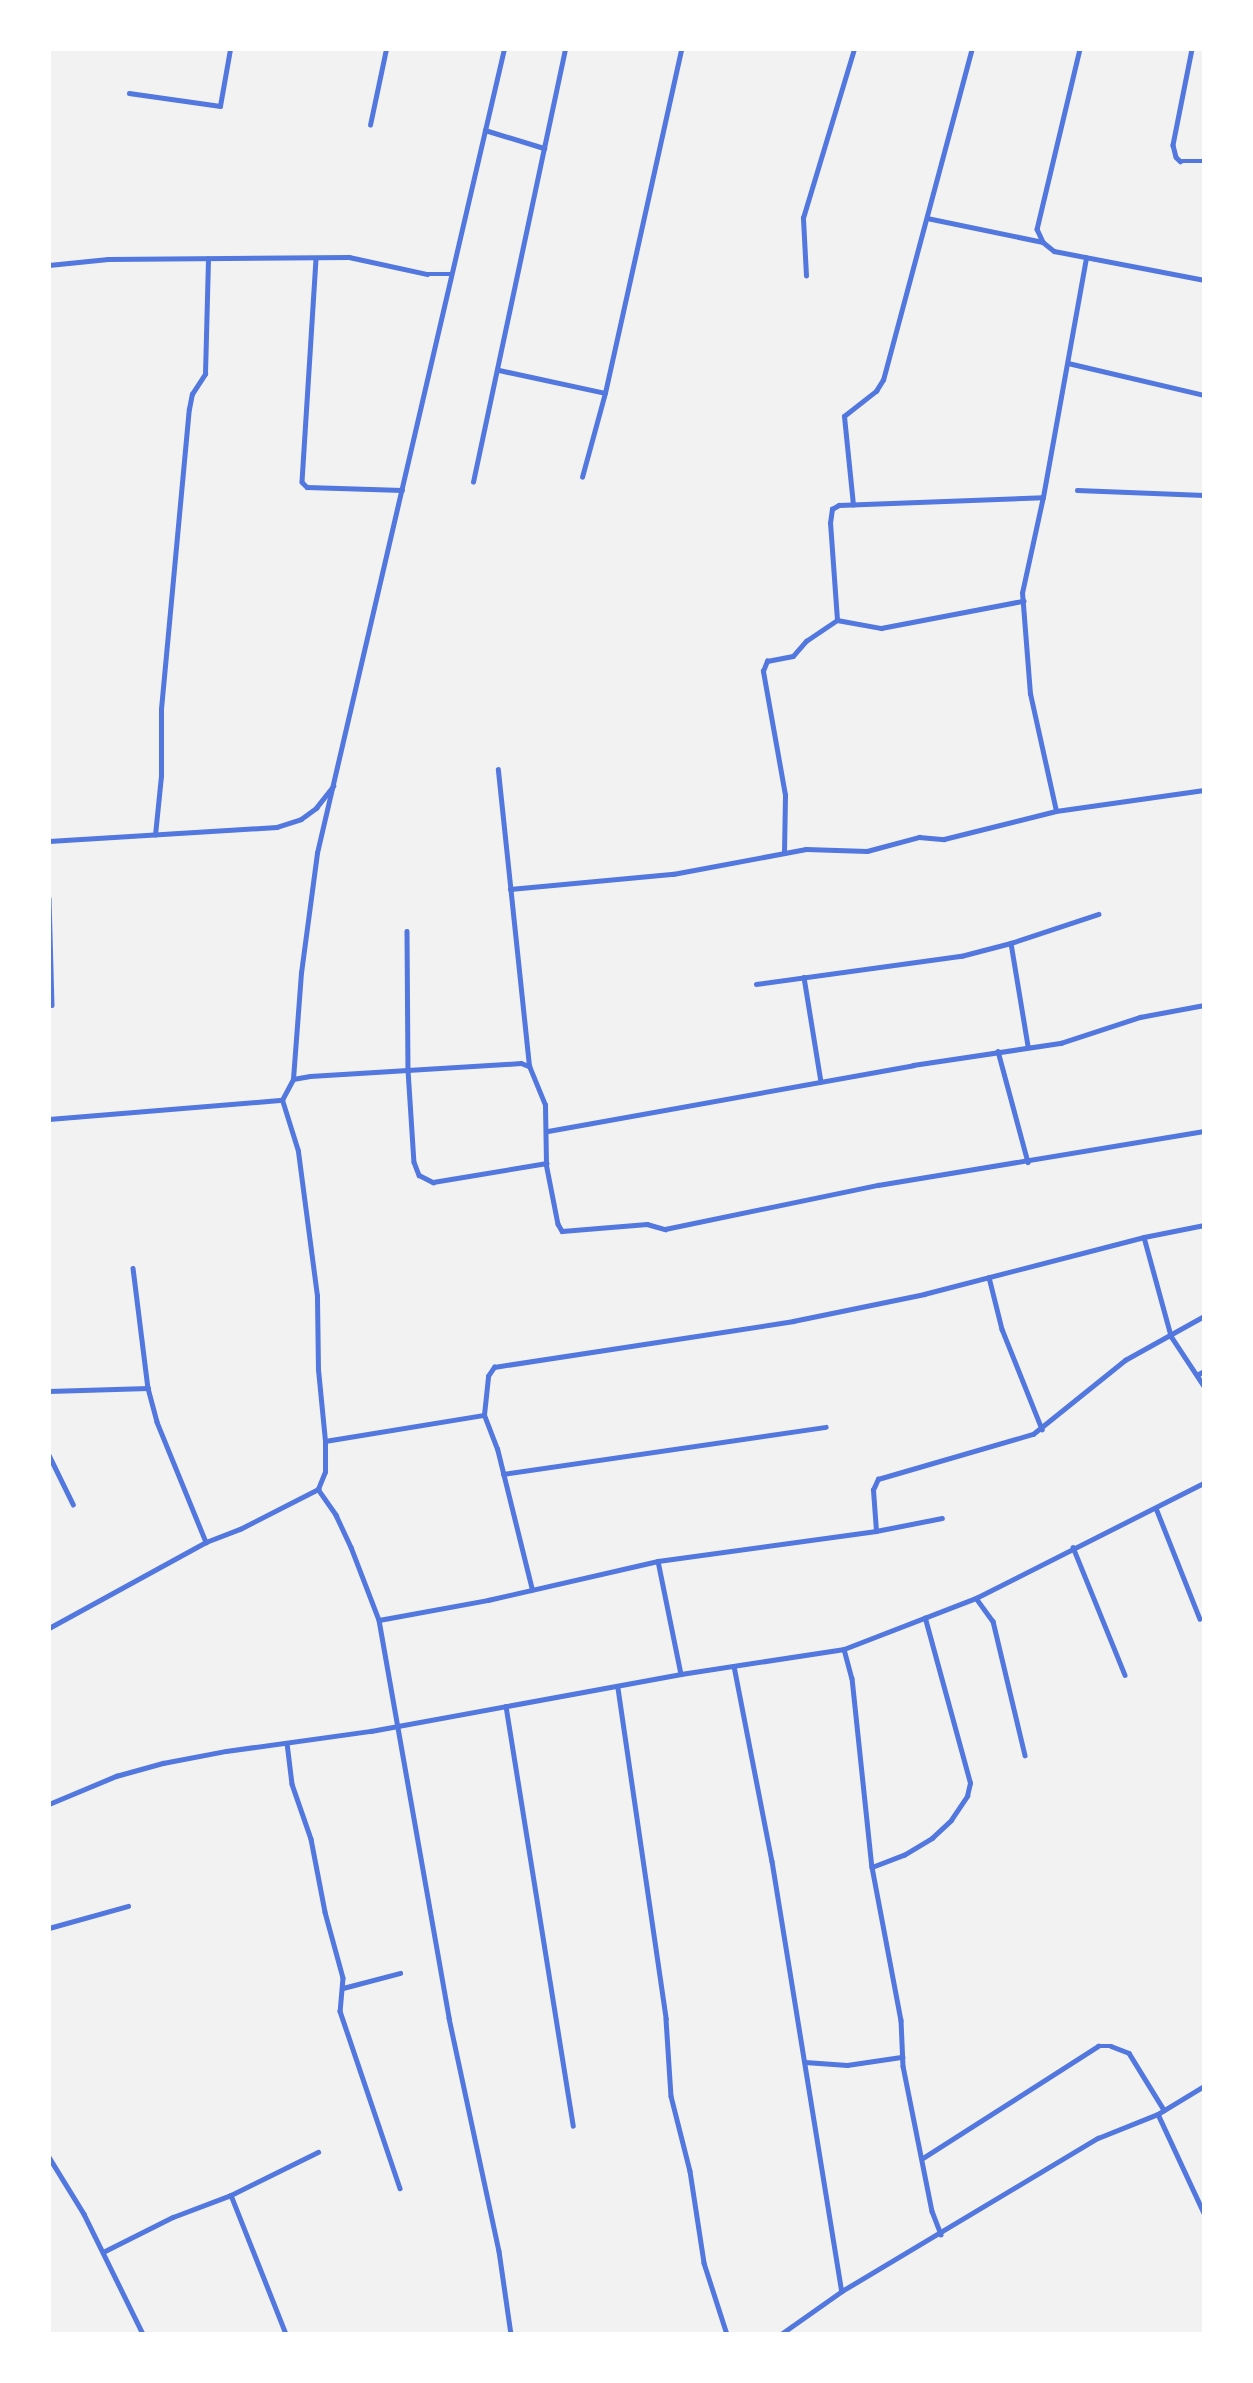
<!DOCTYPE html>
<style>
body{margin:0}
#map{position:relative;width:1253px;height:2383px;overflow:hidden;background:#f2f2f2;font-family:Lato,sans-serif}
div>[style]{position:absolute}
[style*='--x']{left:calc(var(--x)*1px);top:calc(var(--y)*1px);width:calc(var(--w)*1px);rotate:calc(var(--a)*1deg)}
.minor>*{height:4.5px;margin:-2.25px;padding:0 2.25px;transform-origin:2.25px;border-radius:2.25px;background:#5277de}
span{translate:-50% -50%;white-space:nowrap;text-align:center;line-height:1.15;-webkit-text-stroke:5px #fff;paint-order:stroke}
.frame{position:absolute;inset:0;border:51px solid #fff;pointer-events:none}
</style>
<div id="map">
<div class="minor">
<div style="--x:1080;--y:49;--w:185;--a:103.4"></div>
<div style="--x:1037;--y:229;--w:14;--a:65"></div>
<div style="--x:1043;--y:242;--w:14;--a:39"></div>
<div style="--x:1054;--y:251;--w:153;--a:10.9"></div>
<div style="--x:1192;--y:49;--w:98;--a:101.2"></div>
<div style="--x:1173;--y:145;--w:12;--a:76"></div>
<div style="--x:1176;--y:157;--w:6;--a:45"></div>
<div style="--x:1180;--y:161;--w:24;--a:0"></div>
<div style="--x:129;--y:93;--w:92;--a:8.1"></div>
<div style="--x:220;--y:106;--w:58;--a:-80"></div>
<div style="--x:370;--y:125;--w:78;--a:-78.1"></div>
<div style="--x:485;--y:130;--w:62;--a:17"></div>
<div style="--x:927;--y:218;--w:118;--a:11.7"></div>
<div style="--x:316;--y:259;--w:223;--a:93.6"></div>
<div style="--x:302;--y:482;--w:7;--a:45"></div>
<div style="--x:307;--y:487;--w:95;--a:1.8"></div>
<div style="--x:49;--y:265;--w:59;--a:-5.8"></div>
<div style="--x:108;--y:259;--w:241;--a:-0.5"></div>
<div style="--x:349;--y:257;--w:80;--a:12.3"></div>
<div style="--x:427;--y:274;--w:25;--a:0"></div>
<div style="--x:806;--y:276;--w:58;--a:-93"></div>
<div style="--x:803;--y:218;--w:177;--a:-73.2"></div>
<div style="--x:1068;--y:363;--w:140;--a:13.2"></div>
<div style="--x:499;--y:370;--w:108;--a:12.2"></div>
<div style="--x:582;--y:477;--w:87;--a:-74.7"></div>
<div style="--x:605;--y:393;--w:352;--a:-77.5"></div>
<div style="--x:473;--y:482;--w:443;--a:-78"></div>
<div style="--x:1077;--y:490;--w:127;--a:2.3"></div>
<div style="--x:853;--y:505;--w:89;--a:-95.8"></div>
<div style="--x:844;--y:416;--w:41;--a:-38"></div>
<div style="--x:876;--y:391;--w:13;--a:-58"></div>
<div style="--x:883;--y:380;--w:343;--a:-75"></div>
<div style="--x:837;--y:620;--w:45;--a:10.3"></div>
<div style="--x:881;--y:628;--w:145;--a:-10.8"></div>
<div style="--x:1056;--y:811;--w:120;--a:-102.5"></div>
<div style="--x:1030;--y:694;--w:101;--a:-94.5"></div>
<div style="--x:1022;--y:593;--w:98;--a:-77.7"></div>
<div style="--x:1043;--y:497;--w:243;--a:-79.8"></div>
<div style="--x:155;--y:835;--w:59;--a:-84.2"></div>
<div style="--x:161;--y:776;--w:67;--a:-90"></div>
<div style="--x:161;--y:709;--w:301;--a:-84.7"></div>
<div style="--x:189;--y:409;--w:15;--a:-79"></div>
<div style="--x:192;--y:394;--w:24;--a:-57"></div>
<div style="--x:205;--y:374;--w:115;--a:-88.5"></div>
<div style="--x:49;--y:841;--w:228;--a:-3.5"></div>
<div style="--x:277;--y:827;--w:25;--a:-18"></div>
<div style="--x:301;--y:819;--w:19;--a:-36"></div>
<div style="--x:316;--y:808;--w:28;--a:-52"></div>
<div style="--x:784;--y:853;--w:58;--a:-89"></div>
<div style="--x:785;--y:795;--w:126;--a:-100.1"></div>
<div style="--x:763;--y:671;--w:11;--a:-68"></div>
<div style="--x:767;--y:661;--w:26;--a:-11"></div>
<div style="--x:793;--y:656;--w:20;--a:-49"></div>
<div style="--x:806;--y:641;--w:37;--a:-34"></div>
<div style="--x:837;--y:620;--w:97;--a:-94.1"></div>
<div style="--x:830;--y:523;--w:14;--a:-82"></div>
<div style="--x:832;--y:509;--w:8;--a:-30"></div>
<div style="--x:839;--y:505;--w:204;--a:-2.2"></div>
<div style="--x:510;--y:889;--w:164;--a:-5.3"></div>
<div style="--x:673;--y:874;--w:135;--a:-10.6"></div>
<div style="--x:806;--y:849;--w:61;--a:1.9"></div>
<div style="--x:867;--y:851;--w:54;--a:-15.1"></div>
<div style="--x:919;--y:837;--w:25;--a:5"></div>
<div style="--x:944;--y:839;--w:115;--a:-14"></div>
<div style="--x:1056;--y:811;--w:149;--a:-8.1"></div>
<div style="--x:49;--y:898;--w:107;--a:88.4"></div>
<div style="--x:407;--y:931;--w:139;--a:89.6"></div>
<div style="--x:408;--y:1070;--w:92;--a:86.3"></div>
<div style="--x:414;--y:1162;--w:14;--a:69"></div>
<div style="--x:419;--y:1175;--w:16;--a:27"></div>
<div style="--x:433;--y:1182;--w:115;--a:-9.5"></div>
<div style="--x:546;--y:1163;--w:58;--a:-91"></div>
<div style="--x:545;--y:1105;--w:42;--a:-112.3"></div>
<div style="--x:529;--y:1066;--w:298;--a:-96"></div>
<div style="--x:1011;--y:943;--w:104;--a:80.6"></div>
<div style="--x:804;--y:977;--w:106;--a:80.8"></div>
<div style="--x:756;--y:984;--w:207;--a:-7.8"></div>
<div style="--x:961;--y:956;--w:52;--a:-14.6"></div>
<div style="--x:1011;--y:943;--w:92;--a:-18.4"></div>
<div style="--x:998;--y:1051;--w:115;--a:74.9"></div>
<div style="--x:293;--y:1079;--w:106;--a:-85.7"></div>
<div style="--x:301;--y:973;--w:121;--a:-82.4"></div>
<div style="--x:317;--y:853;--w:825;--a:-76.91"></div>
<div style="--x:49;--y:1119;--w:234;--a:-4.7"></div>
<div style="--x:282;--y:1100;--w:24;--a:-62"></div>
<div style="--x:293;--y:1079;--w:17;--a:-10"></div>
<div style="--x:310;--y:1076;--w:211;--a:-3.5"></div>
<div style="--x:521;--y:1063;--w:9;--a:21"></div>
<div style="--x:548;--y:1131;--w:371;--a:-10.2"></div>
<div style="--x:913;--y:1065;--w:150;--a:-8.5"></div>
<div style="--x:1061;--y:1043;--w:83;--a:-18.2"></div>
<div style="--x:1140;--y:1017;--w:65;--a:-10.6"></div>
<div style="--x:546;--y:1163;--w:62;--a:78.9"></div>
<div style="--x:558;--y:1224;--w:8;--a:60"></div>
<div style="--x:562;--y:1231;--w:85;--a:-4.7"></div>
<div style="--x:647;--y:1224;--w:19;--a:16"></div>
<div style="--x:665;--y:1229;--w:217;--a:-11.7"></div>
<div style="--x:878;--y:1185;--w:330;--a:-9.4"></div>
<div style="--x:1144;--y:1237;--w:103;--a:74.7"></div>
<div style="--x:1171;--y:1336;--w:60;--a:56.6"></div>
<div style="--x:133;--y:1268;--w:121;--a:82.9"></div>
<div style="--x:148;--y:1388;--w:35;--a:75"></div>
<div style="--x:157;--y:1422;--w:130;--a:67.8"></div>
<div style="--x:206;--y:1542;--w:36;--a:-21"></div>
<div style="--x:240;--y:1529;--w:88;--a:-27.1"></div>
<div style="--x:318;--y:1489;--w:18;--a:-68"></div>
<div style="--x:325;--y:1472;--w:31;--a:-90"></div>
<div style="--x:325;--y:1441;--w:71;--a:-95.6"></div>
<div style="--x:318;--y:1370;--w:74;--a:-90.8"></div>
<div style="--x:317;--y:1296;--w:146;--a:-97.5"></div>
<div style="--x:298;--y:1151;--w:53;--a:-107.4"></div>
<div style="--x:989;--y:1277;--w:54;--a:76"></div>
<div style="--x:1002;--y:1329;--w:108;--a:68.2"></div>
<div style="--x:1197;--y:1375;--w:8;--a:-30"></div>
<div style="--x:49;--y:1391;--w:99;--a:-1.7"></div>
<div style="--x:325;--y:1441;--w:161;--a:-9.3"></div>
<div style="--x:49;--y:1455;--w:55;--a:63.9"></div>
<div style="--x:503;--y:1474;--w:326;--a:-8.3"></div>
<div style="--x:318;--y:1489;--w:32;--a:55"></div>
<div style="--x:336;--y:1515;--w:35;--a:65"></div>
<div style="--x:351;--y:1547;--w:78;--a:69"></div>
<div style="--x:379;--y:1620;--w:404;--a:80"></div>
<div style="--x:449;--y:2018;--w:238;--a:77.9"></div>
<div style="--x:499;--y:2251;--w:84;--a:81.8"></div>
<div style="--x:1156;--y:1508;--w:119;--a:68.4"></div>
<div style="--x:876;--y:1531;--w:41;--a:-94.2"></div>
<div style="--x:873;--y:1490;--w:12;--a:-66"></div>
<div style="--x:878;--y:1479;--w:161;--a:-16.2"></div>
<div style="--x:1033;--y:1434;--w:118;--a:-38.8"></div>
<div style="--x:1125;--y:1360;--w:90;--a:-29.1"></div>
<div style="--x:1073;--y:1547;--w:138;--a:67.9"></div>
<div style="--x:658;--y:1561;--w:115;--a:78.5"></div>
<div style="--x:532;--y:1590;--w:145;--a:-103.9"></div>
<div style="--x:497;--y:1449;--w:36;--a:-111"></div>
<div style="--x:484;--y:1415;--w:39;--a:-84"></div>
<div style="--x:488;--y:1376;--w:11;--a:-56"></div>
<div style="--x:494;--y:1367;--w:303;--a:-8.7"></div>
<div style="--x:793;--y:1321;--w:134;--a:-11.6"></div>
<div style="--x:924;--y:1294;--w:227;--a:-14.5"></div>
<div style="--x:1144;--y:1237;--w:61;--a:-11.3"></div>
<div style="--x:976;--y:1598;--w:29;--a:54"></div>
<div style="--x:993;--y:1621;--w:138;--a:76.6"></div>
<div style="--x:379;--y:1620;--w:111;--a:-10.4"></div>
<div style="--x:488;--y:1600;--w:174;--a:-12.9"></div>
<div style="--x:658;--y:1561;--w:220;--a:-7.8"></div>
<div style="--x:876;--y:1531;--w:67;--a:-11.1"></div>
<div style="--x:49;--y:1628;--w:179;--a:-28.7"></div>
<div style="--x:844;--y:1649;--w:30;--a:75"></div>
<div style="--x:852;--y:1678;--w:190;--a:84"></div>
<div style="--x:872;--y:1867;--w:156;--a:79.3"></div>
<div style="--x:901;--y:2020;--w:46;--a:87.5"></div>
<div style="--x:903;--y:2066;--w:148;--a:78.7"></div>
<div style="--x:932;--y:2211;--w:25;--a:69"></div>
<div style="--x:734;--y:1666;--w:199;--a:79"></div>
<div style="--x:772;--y:1861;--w:436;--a:80.8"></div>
<div style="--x:618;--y:1688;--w:334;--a:81.7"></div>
<div style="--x:666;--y:2019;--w:77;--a:86.3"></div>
<div style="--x:671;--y:2096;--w:77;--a:75.8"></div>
<div style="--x:690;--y:2171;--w:93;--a:81.3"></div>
<div style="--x:704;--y:2263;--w:75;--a:72.1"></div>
<div style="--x:506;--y:1706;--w:425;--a:80.9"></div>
<div style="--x:287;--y:1743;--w:41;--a:83"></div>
<div style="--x:292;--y:1784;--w:58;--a:70.9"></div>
<div style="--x:311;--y:1839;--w:74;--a:79.1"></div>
<div style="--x:325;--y:1912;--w:68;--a:74.7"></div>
<div style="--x:343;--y:1978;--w:33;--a:95"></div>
<div style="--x:340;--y:2011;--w:187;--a:71.3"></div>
<div style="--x:49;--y:1804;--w:73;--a:-22.7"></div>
<div style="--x:116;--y:1776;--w:49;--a:-15.5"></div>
<div style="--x:163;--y:1763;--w:64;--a:-10.8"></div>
<div style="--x:226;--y:1751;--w:146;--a:-7.9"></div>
<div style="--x:371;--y:1731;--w:315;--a:-10.4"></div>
<div style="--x:681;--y:1674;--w:165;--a:-8.7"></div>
<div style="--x:844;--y:1649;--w:142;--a:-21.1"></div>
<div style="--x:976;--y:1598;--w:255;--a:-26.8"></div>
<div style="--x:872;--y:1867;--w:34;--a:-21"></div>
<div style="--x:904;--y:1855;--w:33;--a:-31"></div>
<div style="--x:932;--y:1838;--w:26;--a:-43"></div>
<div style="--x:951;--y:1820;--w:29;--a:-56"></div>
<div style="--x:967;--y:1796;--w:13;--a:-77"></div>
<div style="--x:970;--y:1783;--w:171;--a:-105.3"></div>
<div style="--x:49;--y:1928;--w:82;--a:-15.6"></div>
<div style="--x:343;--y:1988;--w:59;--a:-14.7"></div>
<div style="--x:805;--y:2062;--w:42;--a:4.1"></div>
<div style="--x:847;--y:2065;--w:56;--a:-8.3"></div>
<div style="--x:1158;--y:2114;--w:109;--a:65.1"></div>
<div style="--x:49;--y:2157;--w:67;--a:58.4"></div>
<div style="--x:84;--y:2214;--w:134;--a:63.8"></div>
<div style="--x:923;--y:2158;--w:208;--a:-32.6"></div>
<div style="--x:1098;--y:2046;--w:13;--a:0"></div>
<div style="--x:1111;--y:2046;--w:19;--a:21"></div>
<div style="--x:1129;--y:2053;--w:67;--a:58.4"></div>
<div style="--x:231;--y:2195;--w:149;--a:68.4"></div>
<div style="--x:103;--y:2252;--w:78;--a:-26.6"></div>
<div style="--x:173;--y:2217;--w:62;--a:-20.8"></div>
<div style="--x:231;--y:2195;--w:97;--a:-26.3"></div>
<div style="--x:781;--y:2334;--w:75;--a:-35.2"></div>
<div style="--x:842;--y:2291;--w:298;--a:-30.9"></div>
<div style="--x:1098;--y:2138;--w:65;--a:-21.8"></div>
<div style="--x:1158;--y:2114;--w:54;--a:-31.3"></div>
</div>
<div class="frame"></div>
</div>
